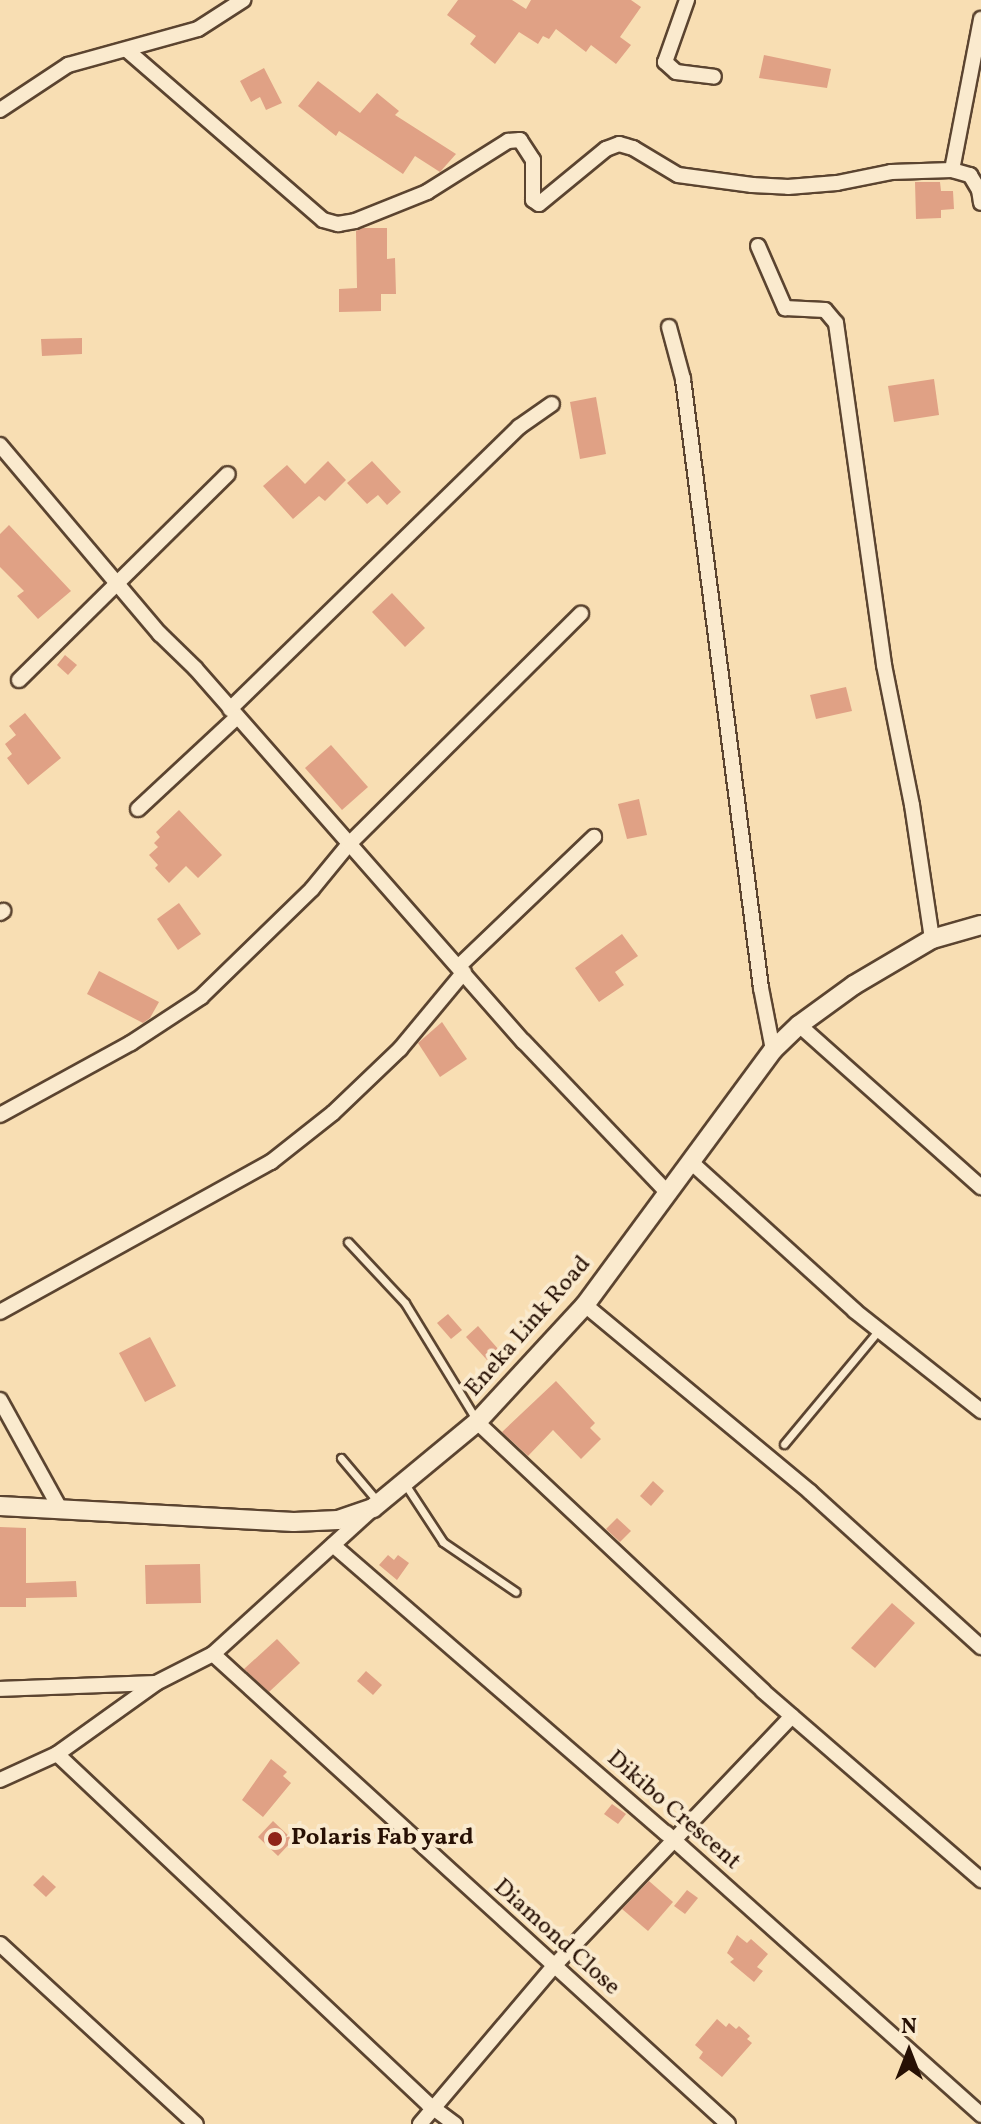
<!DOCTYPE html>
<style>
body{margin:0}
#map{position:relative;width:981px;height:2124px;overflow:hidden;background:#f8deb3;font-family:Vollkorn,serif}
div>[style]{position:absolute}
[style*='--x']{left:calc(var(--x)*1px);top:calc(var(--y)*1px);width:calc(var(--w)*1px);rotate:calc(var(--a)*1deg)}
.building>*{inset:0;background:#e0a185}
.roads{filter:drop-shadow(2px 0 #5b4430) drop-shadow(-2px 0 #5b4430) drop-shadow(0 2px #5b4430) drop-shadow(0 -2px #5b4430)}
.service>*{height:7px;margin:-3.5px;padding:0 3.5px;transform-origin:3.5px;border-radius:3.5px;background:#faeace}
.minor>*{height:14px;margin:-7px;padding:0 7px;transform-origin:7px;border-radius:7px;background:#faeace}
.tertiary>*{height:18px;margin:-9px;padding:0 9px;transform-origin:9px;border-radius:9px;background:#faeace}
.dots>*{width:22px;height:22px;translate:-50% -50%;box-sizing:border-box;border:4px solid #faeace;border-radius:50%}
span{translate:-50% -50%;white-space:nowrap;text-align:center;line-height:1.15;-webkit-text-stroke:8px #faeace;paint-order:stroke}
.street-label{font-size:24px;color:#271004}
.poi-label{font-size:24px;color:#271004;font-weight:700}
.left{translate:0 -50%;text-align:left}
.north{position:absolute;left:869px;top:2012px;width:80px;height:80px;-webkit-text-stroke:6px #faeace;paint-order:stroke;rotate:0deg;font-size:22px;font-weight:700;line-height:32px;text-align:center;color:#271004}
.north::after{content:'';display:block;margin:auto;width:28px;height:36px;background:#271004;clip-path:polygon(50% 0,100% 100%,50% 72%,0 100%)}
</style>
<div id="map">
<div class="building">
<div style="clip-path:polygon(458px 0,512px 0,526px 9px,531px 0,631px 0,641px 7px,620px 37px,631px 45px,616px 64px,591px 45px,586px 52px,556px 29px,549px 39px,543px 36px,538px 44px,519px 32px,495px 64px,470px 44px,476px 36px,447px 15px)"></div>
<div style="clip-path:polygon(764px 55px,831px 69px,827px 88px,759px 78px)"></div>
<div style="clip-path:polygon(264px 68px,282px 103px,266px 110px,260px 97px,251px 102px,240px 81px)"></div>
<div style="clip-path:polygon(318px 81px,360px 113px,377px 93px,399px 111px,395px 115px,456px 154px,440px 172px,415px 156px,403px 174px,339px 131px,336px 136px,298px 106px)"></div>
<div style="clip-path:polygon(915px 182px,940px 182px,941px 191px,953px 191px,954px 209px,941px 210px,941px 218px,916px 219px)"></div>
<div style="clip-path:polygon(363px 228px,387px 228px,387px 259px,395px 258px,396px 294px,381px 294px,381px 311px,339px 312px,339px 289px,357px 288px,356px 231px)"></div>
<div style="clip-path:polygon(82px 338px,82px 354px,42px 356px,41px 339px)"></div>
<div style="clip-path:polygon(934px 379px,939px 415px,894px 422px,888px 386px)"></div>
<div style="clip-path:polygon(596px 397px,606px 454px,580px 459px,570px 402px)"></div>
<div style="clip-path:polygon(328px 461px,346px 480px,325px 501px,319px 496px,293px 519px,263px 486px,287px 465px,305px 484px)"></div>
<div style="clip-path:polygon(372px 461px,401px 492px,387px 505px,378px 495px,367px 504px,347px 483px)"></div>
<div style="clip-path:polygon(9px 525px,71px 591px,38px 619px,17px 596px,24px 591px,0 567px,0 534px)"></div>
<div style="clip-path:polygon(392px 593px,425px 628px,405px 647px,372px 612px)"></div>
<div style="clip-path:polygon(65px 655px,77px 665px,68px 675px,57px 665px)"></div>
<div style="clip-path:polygon(846px 687px,852px 711px,816px 719px,810px 695px)"></div>
<div style="clip-path:polygon(25px 713px,61px 758px,28px 785px,7px 758px,12px 754px,5px 744px,16px 735px,9px 726px)"></div>
<div style="clip-path:polygon(331px 745px,368px 787px,342px 810px,305px 768px)"></div>
<div style="clip-path:polygon(639px 799px,647px 835px,627px 839px,618px 804px)"></div>
<div style="clip-path:polygon(179px 810px,222px 855px,198px 878px,186px 866px,169px 883px,155px 868px,158px 865px,149px 855px,158px 847px,154px 843px,160px 837px,156px 832px)"></div>
<div style="clip-path:polygon(179px 903px,201px 934px,178px 950px,157px 919px)"></div>
<div style="clip-path:polygon(622px 934px,638px 956px,615px 972px,624px 985px,599px 1002px,575px 968px)"></div>
<div style="clip-path:polygon(99px 971px,159px 1002px,150px 1018px,143px 1023px,87px 994px)"></div>
<div style="clip-path:polygon(442px 1022px,467px 1059px,440px 1077px,418px 1043px)"></div>
<div style="clip-path:polygon(448px 1314px,462px 1330px,451px 1339px,437px 1323px)"></div>
<div style="clip-path:polygon(478px 1326px,499px 1350px,487px 1360px,466px 1337px)"></div>
<div style="clip-path:polygon(150px 1337px,176px 1386px,145px 1402px,119px 1353px)"></div>
<div style="clip-path:polygon(556px 1381px,595px 1423px,590px 1428px,601px 1439px,581px 1459px,553px 1430px,528px 1456px,502px 1432px)"></div>
<div style="clip-path:polygon(653px 1481px,664px 1491px,651px 1506px,640px 1496px)"></div>
<div style="clip-path:polygon(617px 1518px,631px 1531px,620px 1542px,606px 1529px)"></div>
<div style="clip-path:polygon(0 1527px,26px 1528px,26px 1583px,76px 1581px,77px 1597px,26px 1598px,26px 1607px,0 1607px)"></div>
<div style="clip-path:polygon(388px 1555px,394px 1560px,398px 1555px,409px 1563px,397px 1580px,379px 1565px)"></div>
<div style="clip-path:polygon(200px 1564px,201px 1603px,146px 1604px,145px 1565px)"></div>
<div style="clip-path:polygon(892px 1603px,915px 1623px,875px 1668px,851px 1648px)"></div>
<div style="clip-path:polygon(277px 1639px,300px 1663px,269px 1692px,244px 1669px)"></div>
<div style="clip-path:polygon(366px 1671px,382px 1685px,373px 1695px,357px 1681px)"></div>
<div style="clip-path:polygon(271px 1759px,287px 1772px,283px 1776px,291px 1783px,263px 1817px,242px 1800px)"></div>
<div style="clip-path:polygon(612px 1804px,626px 1814px,618px 1824px,604px 1814px)"></div>
<div style="clip-path:polygon(273px 1821px,293px 1840px,278px 1856px,258px 1837px)"></div>
<div style="clip-path:polygon(43px 1875px,56px 1887px,46px 1897px,33px 1885px)"></div>
<div style="clip-path:polygon(649px 1881px,673px 1902px,648px 1931px,622px 1909px)"></div>
<div style="clip-path:polygon(687px 1890px,698px 1898px,685px 1914px,674px 1906px)"></div>
<div style="clip-path:polygon(737px 1935px,747px 1943px,751px 1939px,768px 1954px,757px 1967px,763px 1971px,754px 1982px,730px 1962px,734px 1959px,727px 1953px)"></div>
<div style="clip-path:polygon(717px 2019px,726px 2027px,729px 2023px,736px 2029px,739px 2026px,750px 2036px,747px 2039px,752px 2043px,722px 2077px,699px 2058px,703px 2052px,695px 2045px)"></div>
</div>
<div class="roads">
<div class="service">
<div style="--x:348;--y:1242;--w:83;--a:46.9"></div>
<div style="--x:405;--y:1303;--w:138;--a:58.6"></div>
<div style="--x:784;--y:1444;--w:148;--a:-50.2"></div>
<div style="--x:341;--y:1458;--w:57;--a:49.9"></div>
<div style="--x:405;--y:1484;--w:69;--a:56.8"></div>
<div style="--x:443;--y:1542;--w:88;--a:34.4"></div>
</div>
<div class="minor">
<div style="--x:687;--y:0;--w:66;--a:109.5"></div>
<div style="--x:665;--y:62;--w:15;--a:42"></div>
<div style="--x:676;--y:72;--w:38;--a:7"></div>
<div style="--x:128;--y:51;--w:258;--a:40.9"></div>
<div style="--x:323;--y:220;--w:16;--a:15"></div>
<div style="--x:338;--y:224;--w:17;--a:-10"></div>
<div style="--x:355;--y:221;--w:78;--a:-21.9"></div>
<div style="--x:427;--y:192;--w:96;--a:-32.2"></div>
<div style="--x:508;--y:141;--w:12;--a:-5"></div>
<div style="--x:520;--y:140;--w:24;--a:57"></div>
<div style="--x:533;--y:160;--w:40;--a:90"></div>
<div style="--x:533;--y:200;--w:7;--a:34"></div>
<div style="--x:539;--y:204;--w:87;--a:-39.4"></div>
<div style="--x:606;--y:149;--w:14;--a:-21"></div>
<div style="--x:619;--y:144;--w:15;--a:16"></div>
<div style="--x:633;--y:148;--w:52;--a:31"></div>
<div style="--x:678;--y:175;--w:75;--a:7.7"></div>
<div style="--x:752;--y:185;--w:36;--a:3"></div>
<div style="--x:788;--y:187;--w:49;--a:-4.7"></div>
<div style="--x:837;--y:183;--w:55;--a:-11.5"></div>
<div style="--x:891;--y:172;--w:61;--a:-1.9"></div>
<div style="--x:952;--y:170;--w:19;--a:16"></div>
<div style="--x:970;--y:175;--w:17;--a:59"></div>
<div style="--x:979;--y:190;--w:13;--a:81"></div>
<div style="--x:0;--y:110;--w:82;--a:-33.5"></div>
<div style="--x:68;--y:65;--w:135;--a:-15.5"></div>
<div style="--x:198;--y:29;--w:54;--a:-32.8"></div>
<div style="--x:952;--y:170;--w:154;--a:-79.1"></div>
<div style="--x:758;--y:246;--w:68;--a:66.5"></div>
<div style="--x:785;--y:308;--w:40;--a:2.9"></div>
<div style="--x:825;--y:310;--w:17;--a:50"></div>
<div style="--x:836;--y:323;--w:345;--a:82"></div>
<div style="--x:884;--y:665;--w:143;--a:78.7"></div>
<div style="--x:912;--y:805;--w:135;--a:81.5"></div>
<div style="--x:669;--y:327;--w:54;--a:74.9"></div>
<div style="--x:683;--y:379;--w:614;--a:82.7"></div>
<div style="--x:761;--y:988;--w:63;--a:79"></div>
<div style="--x:0;--y:445;--w:248;--a:49.8"></div>
<div style="--x:160;--y:634;--w:49;--a:44.2"></div>
<div style="--x:195;--y:668;--w:498;--a:48.7"></div>
<div style="--x:524;--y:1042;--w:209;--a:46.4"></div>
<div style="--x:19;--y:680;--w:293;--a:-44.6"></div>
<div style="--x:230;--y:709;--w:404;--a:-44.3"></div>
<div style="--x:519;--y:427;--w:40;--a:-34.9"></div>
<div style="--x:138;--y:809;--w:135;--a:-42.9"></div>
<div style="--x:0;--y:913;--w:4;--a:-34"></div>
<div style="--x:459;--y:966;--w:187;--a:-43.7"></div>
<div style="--x:799;--y:1025;--w:244;--a:41.7"></div>
<div style="--x:0;--y:1115;--w:149;--a:-28.8"></div>
<div style="--x:131;--y:1043;--w:84;--a:-33.3"></div>
<div style="--x:201;--y:997;--w:155;--a:-44.2"></div>
<div style="--x:312;--y:889;--w:58;--a:-50.6"></div>
<div style="--x:349;--y:844;--w:327;--a:-44.8"></div>
<div style="--x:692;--y:1163;--w:220;--a:42.2"></div>
<div style="--x:855;--y:1311;--w:161;--a:38.4"></div>
<div style="--x:585;--y:1305;--w:293;--a:39.7"></div>
<div style="--x:810;--y:1492;--w:231;--a:42.2"></div>
<div style="--x:0;--y:1312;--w:310;--a:-29"></div>
<div style="--x:271;--y:1162;--w:79;--a:-38.3"></div>
<div style="--x:333;--y:1113;--w:93;--a:-43.7"></div>
<div style="--x:400;--y:1049;--w:100;--a:-50.3"></div>
<div style="--x:0;--y:1400;--w:122;--a:61.1"></div>
<div style="--x:477;--y:1422;--w:393;--a:43.2"></div>
<div style="--x:763;--y:1691;--w:289;--a:40.9"></div>
<div style="--x:333;--y:1545;--w:440;--a:40.9"></div>
<div style="--x:666;--y:1833;--w:423;--a:41.8"></div>
<div style="--x:213;--y:1654;--w:697;--a:42.38"></div>
<div style="--x:0;--y:1689;--w:155;--a:-2.2"></div>
<div style="--x:57;--y:1754;--w:510;--a:43.33"></div>
<div style="--x:428;--y:2104;--w:34;--a:37"></div>
<div style="--x:0;--y:1780;--w:63;--a:-24.5"></div>
<div style="--x:57;--y:1754;--w:122;--a:-35.6"></div>
<div style="--x:156;--y:1683;--w:64;--a:-27"></div>
<div style="--x:213;--y:1654;--w:211;--a:-42.3"></div>
<div style="--x:0;--y:1944;--w:266;--a:42.6"></div>
<div style="--x:420;--y:2124;--w:207;--a:-49.7"></div>
<div style="--x:554;--y:1966;--w:345;--a:-46.4"></div>
</div>
<div class="tertiary">
<div style="--x:0;--y:1506;--w:294;--a:3.1"></div>
<div style="--x:294;--y:1522;--w:44;--a:-2.6"></div>
<div style="--x:338;--y:1520;--w:37;--a:-19"></div>
<div style="--x:373;--y:1508;--w:135;--a:-39.6"></div>
<div style="--x:477;--y:1422;--w:159;--a:-47.3"></div>
<div style="--x:585;--y:1305;--w:317;--a:-53.6"></div>
<div style="--x:773;--y:1050;--w:36;--a:-44"></div>
<div style="--x:799;--y:1025;--w:68;--a:-36"></div>
<div style="--x:854;--y:985;--w:91;--a:-30.5"></div>
<div style="--x:932;--y:939;--w:51;--a:-15.9"></div>
</div>
</div>
<div class="dots">
<div style="left:275px;top:1839px;background:#8f2418"></div>
</div>
<div class="street-label">
<span style="left:529px;top:1327px;rotate:-49deg">Eneka Link Road</span>
<span style="left:673px;top:1811px;rotate:41deg">Dikibo Crescent</span>
<span style="left:556px;top:1938px;rotate:42deg">Diamond Close</span>
</div>
<div class="poi-label">
<span class="left" style="left:291px;top:1839px">Polaris Fab yard</span>
</div>
<div class="north">N</div>
</div>
